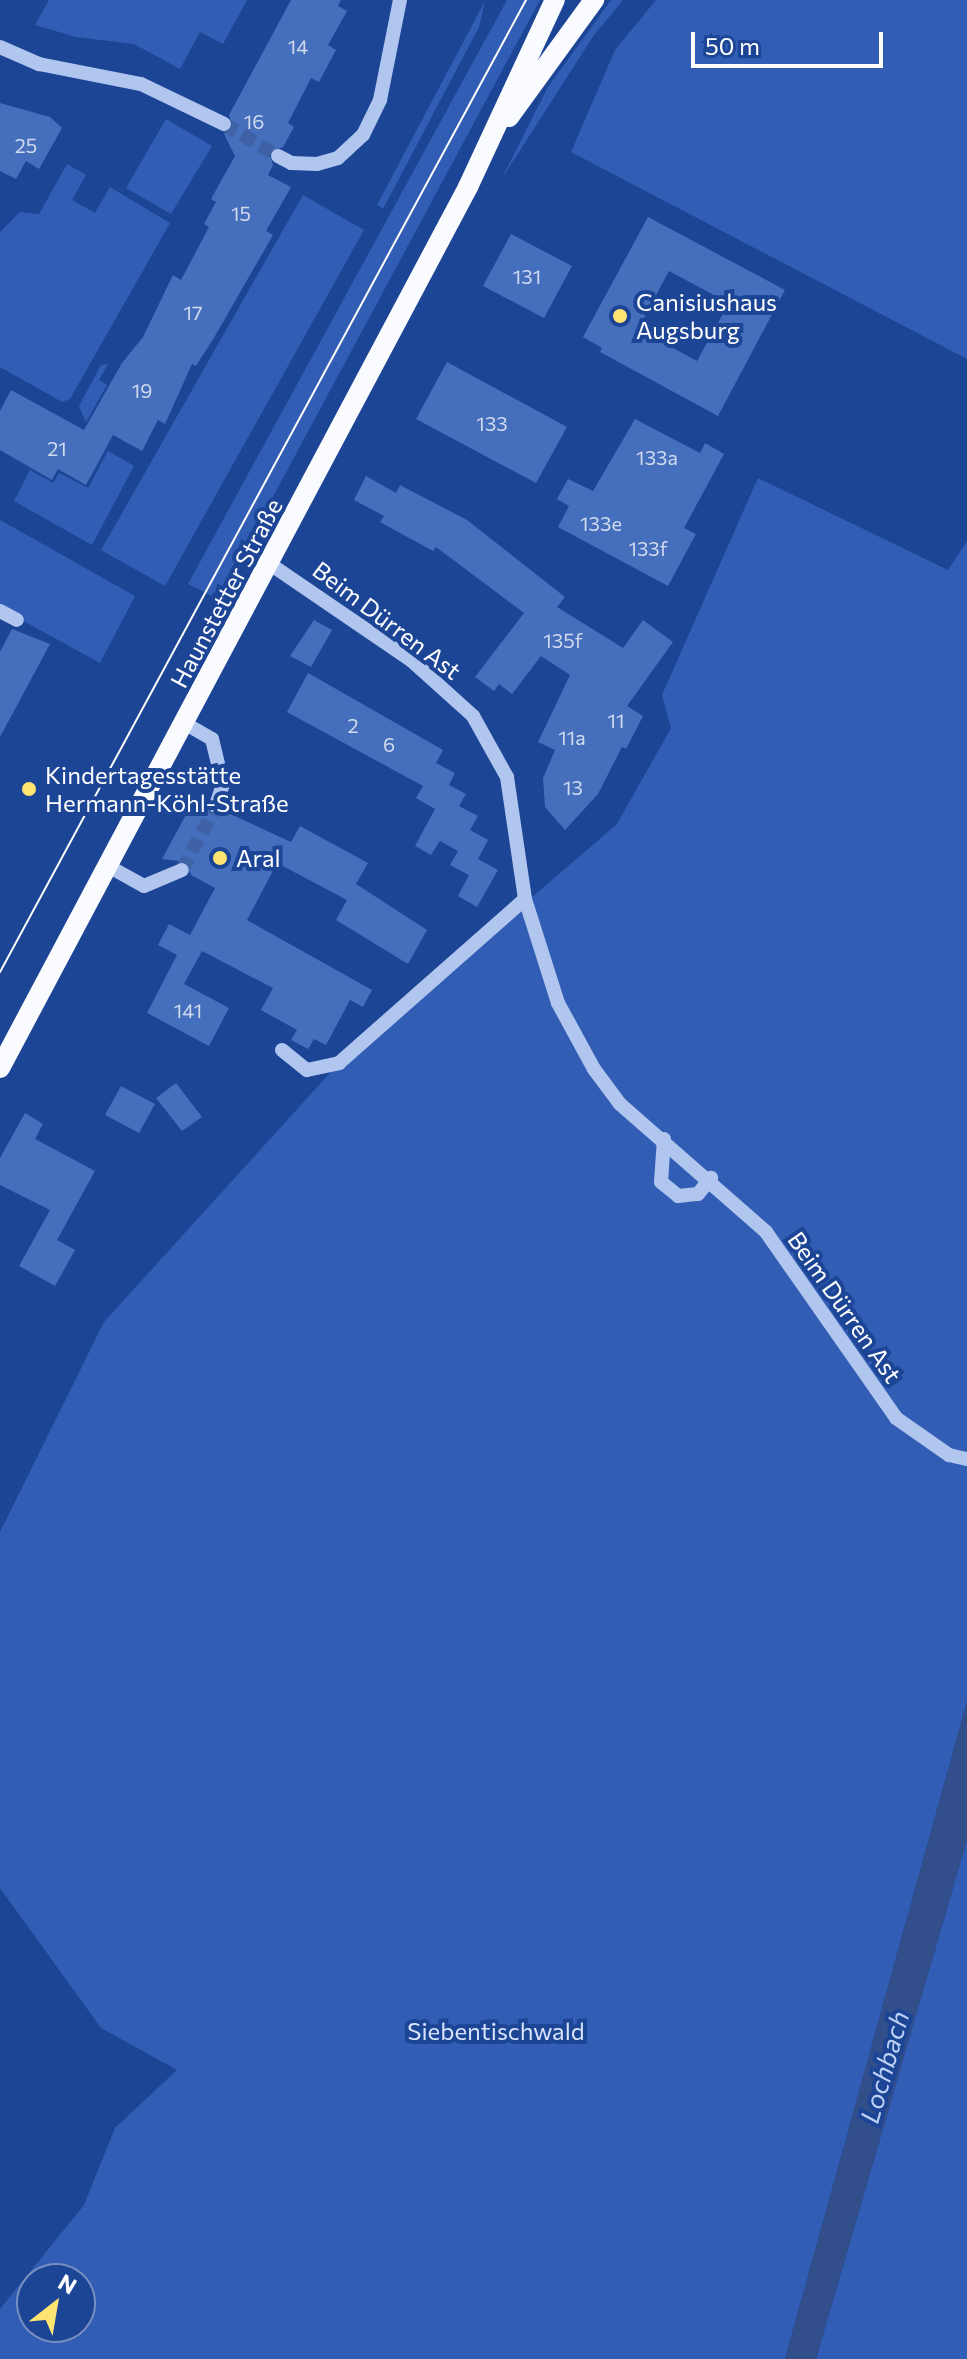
<!DOCTYPE html>
<meta charset="utf-8">
<style>
body{margin:0}
#map{position:relative;width:967px;height:2359px;overflow:hidden;background:#1d4596;font-family:Commissioner,sans-serif}
div>[style]{position:absolute}
[style*='--x']{left:calc(var(--x)*1px);top:calc(var(--y)*1px);width:calc(var(--w)*1px);rotate:calc(var(--a)*1deg)}
.green>*{inset:0;background:#315eb4}
.water>*{inset:0;background:#324f8b}
.building>*{inset:0;background:#456ebc}
.minor-tunnel>*{height:14px;margin-top:-7px;transform-origin:0;background:repeating-linear-gradient(90deg,#3f61a6 0 14px,transparent 0 21px)}
.minor>*{height:14px;margin:-7px;padding:0 7px;transform-origin:7px;border-radius:7px;background:#b1c6ef}
.major>*{height:20px;margin:-10px;padding:0 10px;transform-origin:10px;border-radius:10px;background:#f9fbff}
.tram>*{height:2px;margin:-1px;padding:0 1px;transform-origin:1px;border-radius:1px;background:#fff}
.dots>*{width:22px;height:22px;translate:-50% -50%;box-sizing:border-box;border:4px solid #1d4596;border-radius:50%}
span{translate:-50% -50%;white-space:nowrap;text-align:center;line-height:1.15;-webkit-text-stroke:8px #1d4596;paint-order:stroke}
.number-label{font-size:20px;color:#d0dbee}
.number-label span{-webkit-text-stroke-width:0}
.poi-label{font-size:24px;color:#fff}
.left{translate:0 -50%;text-align:left}
.street-label{font-size:24px;color:#fff}
.park-label{font-size:24px;color:#d7e3fb}
.water-label{font-size:26px;color:#bdd1f6;font-style:italic}
.north{position:absolute;left:16px;top:2263px;width:80px;height:80px;box-sizing:border-box;background:#1d4596;border:2px solid #778fc0;border-radius:50%;rotate:31deg;font-size:22px;font-weight:700;line-height:32px;text-align:center;color:#fff}
.north::after{content:'';display:block;margin:auto;width:28px;height:36px;background:#fee470;clip-path:polygon(50% 0,100% 100%,50% 72%,0 100%)}
.scale{position:absolute;left:691px;top:32px;width:192px;height:36px;box-sizing:border-box;border:4px solid #fff;border-top:0;padding-left:10px;font-size:24px;line-height:28px;white-space:nowrap;color:#fff;-webkit-text-stroke:6px #1d4596;paint-order:stroke}
</style>
<div id="map">
<div class="green">
<div style="clip-path:polygon(49px 0,247px 0,223px 44px,200px 32px,180px 69px,134px 44px,76px 37px,35px 25px)"></div>
<div style="clip-path:polygon(507px 0,540px 0,218px 599px,188px 584px)"></div>
<div style="clip-path:polygon(611px 0,623px 0,594px 35px,501px 180px,548px 87px)"></div>
<div style="clip-path:polygon(656px 0,967px 0,967px 359px,571px 152px,615px 50px)"></div>
<div style="clip-path:polygon(485px 1px,479px 27px,383px 209px,377px 205px)"></div>
<div style="clip-path:polygon(166px 119px,212px 146px,171px 214px,126px 188px)"></div>
<div style="clip-path:polygon(67px 164px,86px 175px,72px 200px,95px 213px,110px 187px,170px 223px,70px 399px,62px 402px,0 367px,0 232px,20px 212px,39px 214px)"></div>
<div style="clip-path:polygon(303px 195px,364px 230px,165px 586px,101px 550px)"></div>
<div style="clip-path:polygon(108px 364px,99px 380px,107px 385px,86px 422px,79px 406px,101px 365px)"></div>
<div style="clip-path:polygon(108px 451px,134px 466px,92px 545px,14px 501px,30px 470px,53px 483px,59px 473px,88px 488px)"></div>
<div style="clip-path:polygon(evenodd,758px 478px,948px 570px,967px 541px,967px 1701px,785px 2359px,0 2359px,0 2309px,84px 2205px,115px 2128px,177px 2070px,101px 2028px,0 1888px,0 1532px,104px 1322px,339px 1063px,617px 824px,671px 728px,662px 695px,758px 478px,32px 2279px,80px 2279px,80px 2327px,32px 2327px,32px 2279px)"></div>
<div style="clip-path:polygon(0 520px,135px 596px,100px 663px,0 608px)"></div>
<div style="clip-path:polygon(967px 1840px,967px 2359px,816px 2359px)"></div>
</div>
<div class="water">
<div style="clip-path:polygon(967px 1701px,967px 1840px,816px 2359px,785px 2359px)"></div>
</div>
<div class="building">
<div style="clip-path:polygon(291px 0,341px 0,338px 6px,347px 11px,328px 45px,336px 50px,319px 82px,311px 78px,288px 123px,294px 127px,283px 147px,269px 152px,273px 165px,268px 175px,291px 187px,266px 231px,273px 235px,215px 336px,196px 366px,192px 364px,165px 424px,158px 420px,142px 451px,113px 435px,86px 485px,58px 469px,52px 480px,0 450px,0 411px,11px 390px,84px 430px,122px 363px,143px 337px,173px 275px,181px 280px,209px 227px,204px 224px,216px 202px,211px 199px,235px 156px,224px 134px,233px 128px,229px 115px)"></div>
<div style="clip-path:polygon(0 103px,50px 117px,62px 128px,39px 169px,26px 161px,16px 179px,0 171px)"></div>
<div style="clip-path:polygon(evenodd,648px 217px,785px 290px,718px 416px,600px 352px,602px 348px,583px 337px,648px 217px,669px 271px,729px 303px,697px 361px,638px 329px,669px 271px)"></div>
<div style="clip-path:polygon(511px 234px,572px 266px,544px 318px,483px 286px)"></div>
<div style="clip-path:polygon(447px 362px,567px 427px,536px 483px,416px 419px)"></div>
<div style="clip-path:polygon(635px 419px,700px 453px,705px 443px,724px 454px,684px 528px,696px 534px,668px 586px,558px 527px,569px 506px,557px 499px,568px 479px,593px 491px)"></div>
<div style="clip-path:polygon(366px 476px,396px 493px,400px 485px,467px 520px,565px 597px,557px 607px,623px 648px,643px 620px,673px 642px,627px 706px,643px 716px,626px 749px,622px 747px,598px 794px,565px 830px,545px 807px,543px 778px,555px 750px,538px 742px,570px 675px,541px 656px,512px 694px,499px 684px,494px 691px,475px 677px,524px 613px,436px 547px,433px 551px,380px 522px,384px 516px,354px 500px)"></div>
<div style="clip-path:polygon(314px 620px,332px 630px,311px 667px,290px 656px)"></div>
<div style="clip-path:polygon(12px 629px,50px 644px,0 737px,0 652px)"></div>
<div style="clip-path:polygon(308px 673px,443px 750px,436px 763px,455px 773px,449px 785px,466px 794px,459px 806px,478px 816px,470px 830px,488px 840px,478px 859px,498px 870px,477px 907px,458px 896px,469px 875px,450px 865px,458px 851px,440px 841px,446px 831px,431px 855px,415px 846px,435px 809px,416px 798px,423px 786px,287px 712px)"></div>
<div style="clip-path:polygon(196px 796px,207px 802px,212px 815px,224px 811px,291px 842px,300px 826px,368px 863px,352px 891px,356px 884px,427px 930px,408px 964px,336px 920px,347px 900px,277px 863px,247px 920px,372px 990px,363px 1007px,350px 1000px,326px 1045px,314px 1039px,308px 1049px,291px 1040px,297px 1030px,261px 1010px,273px 988px,202px 951px,184px 984px,229px 1008px,209px 1046px,147px 1013px,177px 955px,158px 945px,169px 924px,190px 935px,215px 888px,191px 875px,187px 862px,162px 859px)"></div>
<div style="clip-path:polygon(176px 1083px,202px 1117px,182px 1131px,156px 1098px)"></div>
<div style="clip-path:polygon(121px 1086px,155px 1104px,139px 1133px,105px 1115px)"></div>
<div style="clip-path:polygon(25px 1113px,43px 1124px,35px 1139px,95px 1171px,57px 1240px,75px 1250px,55px 1286px,19px 1266px,50px 1210px,0 1185px,0 1158px)"></div>
</div>
<div class="minor-tunnel">
<div style="--x:224;--y:124;--w:63;--a:30.7"></div>
<div style="--x:182;--y:870;--w:72;--a:-62"></div>
</div>
<div class="minor">
<div style="--x:0;--y:47;--w:43;--a:23.6"></div>
<div style="--x:39;--y:64;--w:104;--a:11.1"></div>
<div style="--x:141;--y:84;--w:92;--a:25.7"></div>
<div style="--x:278;--y:156;--w:15;--a:28"></div>
<div style="--x:291;--y:163;--w:26;--a:2"></div>
<div style="--x:317;--y:164;--w:22;--a:-16"></div>
<div style="--x:338;--y:158;--w:34;--a:-43"></div>
<div style="--x:363;--y:135;--w:39;--a:-64"></div>
<div style="--x:380;--y:100;--w:102;--a:-78.7"></div>
<div style="--x:270;--y:564;--w:172;--a:34.3"></div>
<div style="--x:412;--y:661;--w:82;--a:42"></div>
<div style="--x:473;--y:716;--w:70;--a:60.9"></div>
<div style="--x:507;--y:777;--w:123;--a:81.6"></div>
<div style="--x:525;--y:899;--w:109;--a:72.4"></div>
<div style="--x:558;--y:1003;--w:75;--a:61.4"></div>
<div style="--x:594;--y:1069;--w:44;--a:53.4"></div>
<div style="--x:620;--y:1104;--w:194;--a:41.2"></div>
<div style="--x:766;--y:1232;--w:227;--a:55"></div>
<div style="--x:896;--y:1418;--w:65;--a:34.9"></div>
<div style="--x:949;--y:1455;--w:18;--a:13"></div>
<div style="--x:0;--y:611;--w:19;--a:28"></div>
<div style="--x:186;--y:724;--w:30;--a:30"></div>
<div style="--x:212;--y:739;--w:46;--a:76.3"></div>
<div style="--x:223;--y:784;--w:23;--a:108"></div>
<div style="--x:108;--y:866;--w:41;--a:29.1"></div>
<div style="--x:144;--y:886;--w:41;--a:-22.8"></div>
<div style="--x:282;--y:1050;--w:32;--a:39"></div>
<div style="--x:307;--y:1070;--w:33;--a:-12"></div>
<div style="--x:339;--y:1063;--w:248;--a:-41.4"></div>
<div style="--x:664;--y:1139;--w:43;--a:94"></div>
<div style="--x:661;--y:1182;--w:22;--a:39"></div>
<div style="--x:678;--y:1196;--w:20;--a:-6"></div>
<div style="--x:698;--y:1194;--w:21;--a:-51"></div>
</div>
<div class="major">
<div style="--x:509;--y:117;--w:145;--a:-54"></div>
<div style="--x:0;--y:1068;--w:998;--a:-62.02"></div>
<div style="--x:468;--y:187;--w:206;--a:-65.1"></div>
</div>
<div class="tram">
<div style="--x:0;--y:972;--w:1105;--a:-61.58"></div>
</div>
<div class="dots">
<div style="left:620px;top:316px;background:#fee470"></div>
<div style="left:29px;top:789px;background:#fee470"></div>
<div style="left:220px;top:858px;background:#fee470"></div>
</div>
<div class="number-label">
<span style="left:298px;top:46px">14</span>
<span style="left:254px;top:121px">16</span>
<span style="left:26px;top:145px">25</span>
<span style="left:241px;top:213px">15</span>
<span style="left:527px;top:276px">131</span>
<span style="left:193px;top:312px">17</span>
<span style="left:142px;top:390px">19</span>
<span style="left:492px;top:423px">133</span>
<span style="left:57px;top:448px">21</span>
<span style="left:657px;top:457px">133a</span>
<span style="left:601px;top:523px">133e</span>
<span style="left:648px;top:548px">133f</span>
<span style="left:563px;top:640px">135f</span>
<span style="left:616px;top:720px">11</span>
<span style="left:353px;top:725px">2</span>
<span style="left:572px;top:737px">11a</span>
<span style="left:389px;top:744px">6</span>
<span style="left:573px;top:787px">13</span>
<span style="left:188px;top:1010px">141</span>
</div>
<div class="poi-label">
<span class="left" style="left:636px;top:316px">Canisiushaus<br>Augsburg</span>
<span class="left" style="left:45px;top:789px">Kindertagesstätte<br>Hermann-Köhl-Straße</span>
<span class="left" style="left:236px;top:858px">Aral</span>
</div>
<div class="street-label">
<span style="left:226px;top:593px;rotate:-62deg">Haunstetter Straße</span>
<span style="left:387px;top:620px;rotate:37deg">Beim Dürren Ast</span>
<span style="left:845px;top:1307px;rotate:55deg">Beim Dürren Ast</span>
</div>
<div class="park-label">
<span style="left:496px;top:2031px">Siebentischwald</span>
</div>
<div class="water-label">
<span style="left:884px;top:2067px;rotate:-74deg">Lochbach</span>
</div>
<div class="north">N</div>
<div class="scale">50 m</div>
</div>
